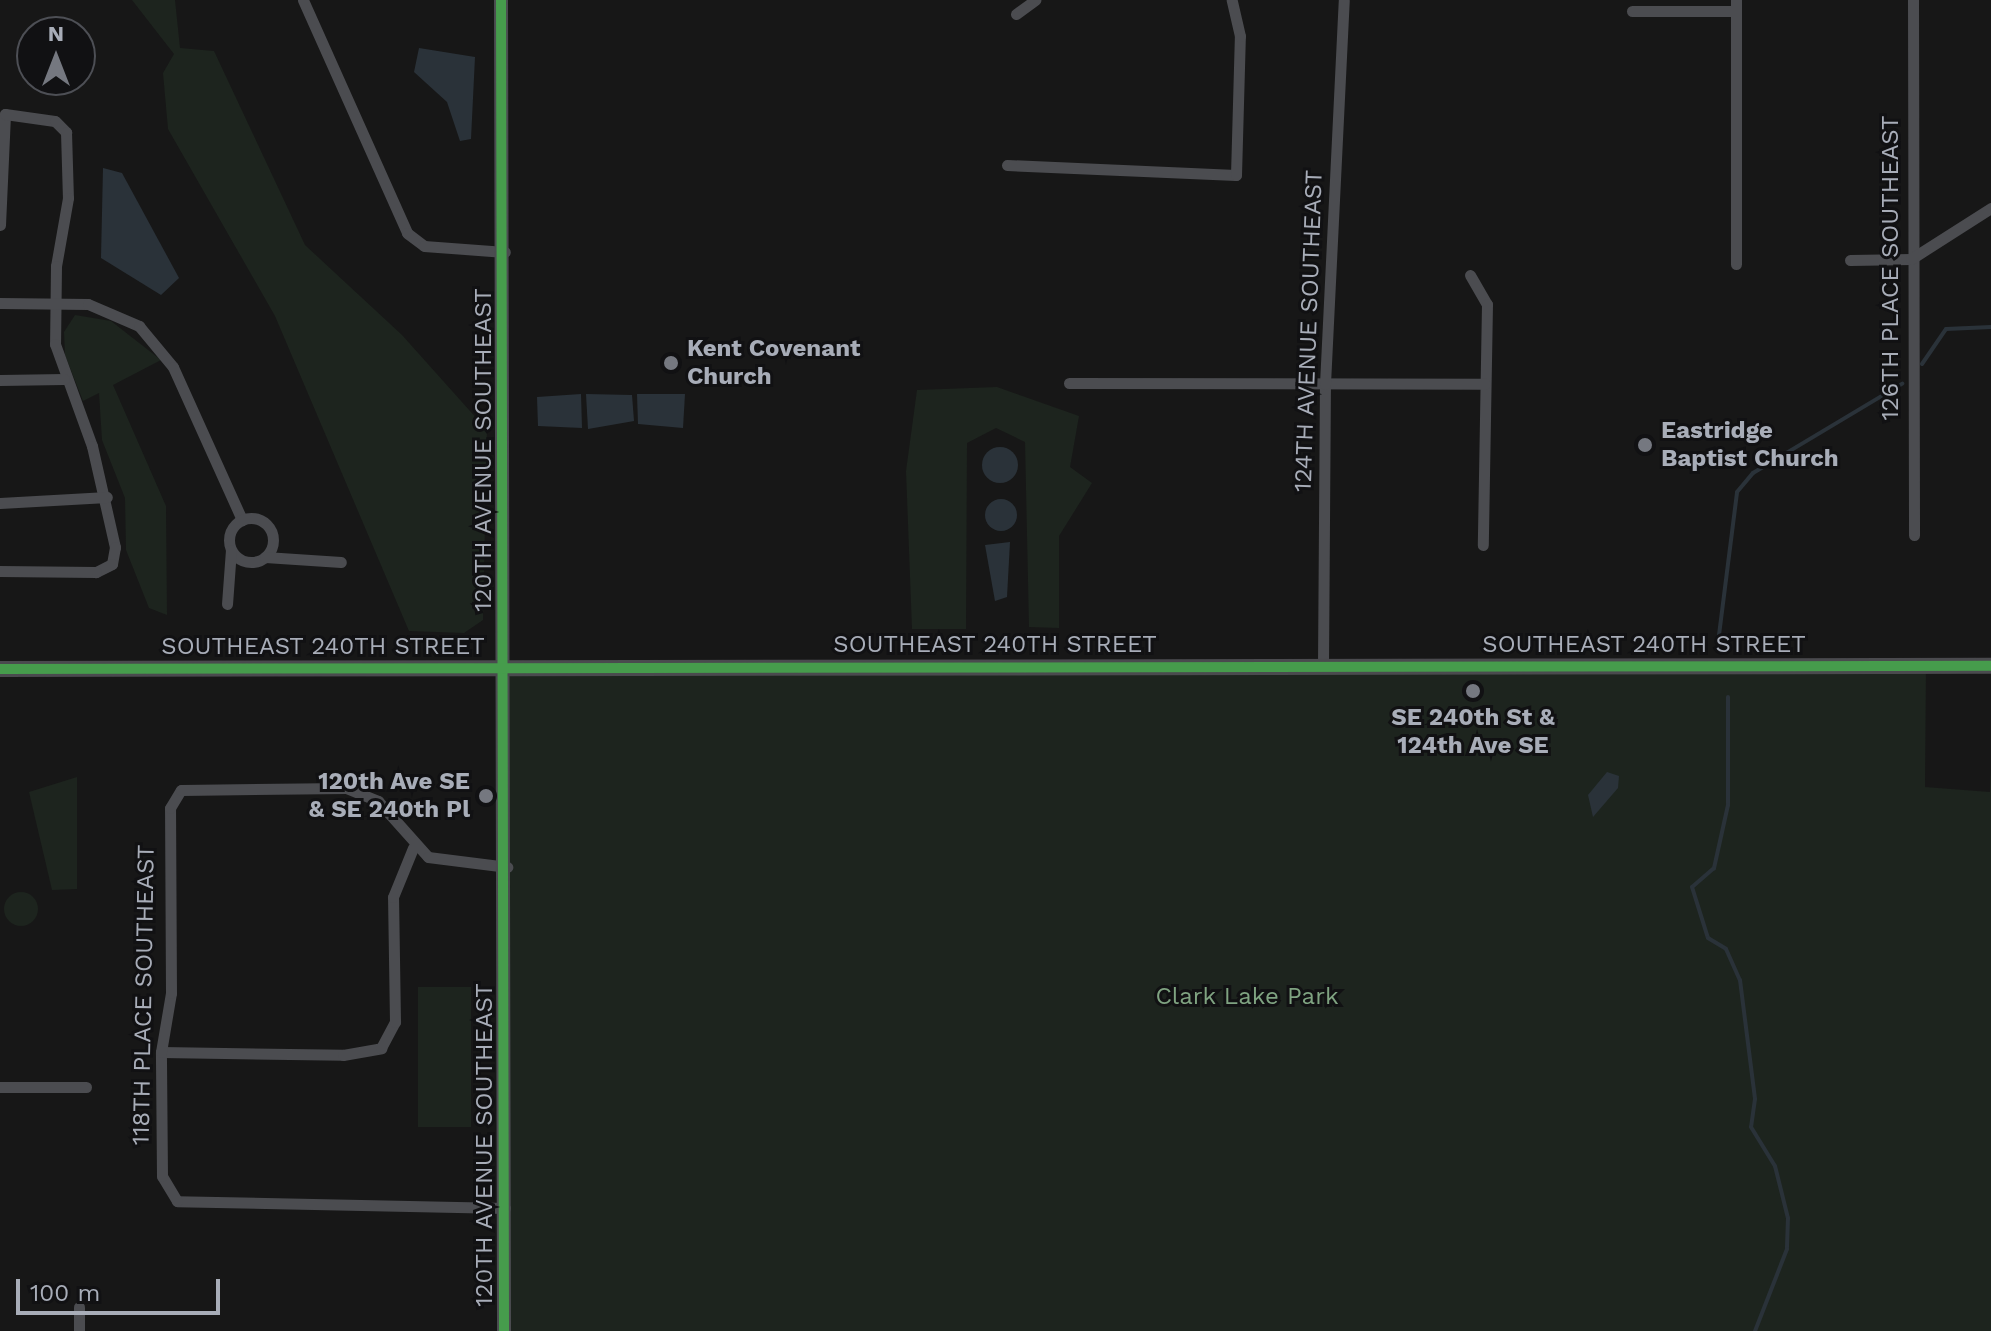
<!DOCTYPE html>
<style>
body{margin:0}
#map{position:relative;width:1991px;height:1331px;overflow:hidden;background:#171717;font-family:"Work Sans",sans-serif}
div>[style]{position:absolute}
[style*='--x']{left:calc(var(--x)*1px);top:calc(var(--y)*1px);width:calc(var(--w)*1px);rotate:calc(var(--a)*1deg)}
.green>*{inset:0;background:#1d241e}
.round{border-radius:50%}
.water>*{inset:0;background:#2a3239}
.stream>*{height:4px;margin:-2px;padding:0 2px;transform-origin:2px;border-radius:2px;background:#2a3239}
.minor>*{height:11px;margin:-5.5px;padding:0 5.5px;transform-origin:5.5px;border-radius:5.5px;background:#4b4c50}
.minor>.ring{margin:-5.5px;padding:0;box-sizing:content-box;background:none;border:11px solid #4b4c50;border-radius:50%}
.tertiary>*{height:14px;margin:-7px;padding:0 7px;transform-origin:7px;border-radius:7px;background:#4b4c50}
.secondary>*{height:16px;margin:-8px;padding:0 8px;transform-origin:8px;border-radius:8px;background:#4a4a4e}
.cycleway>*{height:10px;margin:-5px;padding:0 5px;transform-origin:5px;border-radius:5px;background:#469c4c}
.dots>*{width:22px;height:22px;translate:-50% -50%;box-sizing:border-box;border:4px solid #111113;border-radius:50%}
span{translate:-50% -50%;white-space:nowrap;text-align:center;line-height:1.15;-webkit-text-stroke:6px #111113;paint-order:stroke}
.street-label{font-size:24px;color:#a8adb8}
.poi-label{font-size:24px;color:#a8adb8;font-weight:700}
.left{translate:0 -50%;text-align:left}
.right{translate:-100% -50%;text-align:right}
.park-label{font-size:24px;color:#7fa381}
.north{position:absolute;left:16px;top:16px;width:80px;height:80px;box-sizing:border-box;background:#111113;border:2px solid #4d4f55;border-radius:50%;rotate:0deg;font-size:22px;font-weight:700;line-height:32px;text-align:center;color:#a8adb8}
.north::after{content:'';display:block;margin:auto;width:28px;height:36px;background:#757880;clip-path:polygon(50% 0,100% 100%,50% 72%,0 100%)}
.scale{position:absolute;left:16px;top:1279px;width:204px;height:36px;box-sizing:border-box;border:4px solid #a8adb8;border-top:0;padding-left:10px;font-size:24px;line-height:28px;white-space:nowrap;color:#a8adb8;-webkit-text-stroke:6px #111113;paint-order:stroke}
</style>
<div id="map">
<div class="green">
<div style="clip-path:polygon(132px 0,175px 0,180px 48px,214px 51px,305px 245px,402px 335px,487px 430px,483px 620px,464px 633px,409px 631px,275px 316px,168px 129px,163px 73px,174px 54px)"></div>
<div style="clip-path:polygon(75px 315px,111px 321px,161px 360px,113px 385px,166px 506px,167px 615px,149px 608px,126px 550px,125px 498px,102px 440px,99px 393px,83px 401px,65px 355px,64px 332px)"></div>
<div style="clip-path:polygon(997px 387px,1079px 416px,1070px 467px,1092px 483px,1059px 536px,1059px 628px,1029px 627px,1025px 442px,996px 428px,967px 443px,966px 629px,912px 629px,906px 471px,917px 390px)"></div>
<div style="clip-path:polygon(506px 667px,1926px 667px,1925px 787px,1990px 792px,1991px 768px,1991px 1331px,504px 1331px)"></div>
<div style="clip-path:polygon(77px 777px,77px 889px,52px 890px,29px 792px)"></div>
<div class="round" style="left:4px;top:892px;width:34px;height:34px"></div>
<div style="clip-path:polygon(418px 987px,471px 987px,471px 1127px,418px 1127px)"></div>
</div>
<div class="water">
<div style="clip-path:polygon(419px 48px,475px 57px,471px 139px,460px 141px,447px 102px,414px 72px)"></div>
<div style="clip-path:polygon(103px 168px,122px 173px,179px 278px,161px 295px,101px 258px)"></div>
<div style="clip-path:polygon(581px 394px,582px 428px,538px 426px,537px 397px)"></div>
<div style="clip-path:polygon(586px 394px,632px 395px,634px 421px,588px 429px)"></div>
<div style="clip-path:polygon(637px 394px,685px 394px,683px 428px,638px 424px)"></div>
<div class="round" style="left:982px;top:447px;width:36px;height:36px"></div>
<div class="round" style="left:985px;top:499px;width:32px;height:32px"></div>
<div style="clip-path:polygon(1010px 542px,1007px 597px,995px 601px,985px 545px)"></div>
<div style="clip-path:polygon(1607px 772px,1619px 776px,1618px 788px,1593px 817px,1588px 795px)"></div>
</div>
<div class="stream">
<div style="--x:1922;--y:364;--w:42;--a:-55.6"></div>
<div style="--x:1946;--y:329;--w:45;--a:-2.5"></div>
<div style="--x:1718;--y:643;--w:152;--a:-82.8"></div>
<div style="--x:1737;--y:492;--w:25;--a:-50"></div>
<div style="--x:1753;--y:473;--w:174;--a:-30.9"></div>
<div style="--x:1728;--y:697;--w:108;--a:90"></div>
<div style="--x:1728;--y:805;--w:65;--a:102.5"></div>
<div style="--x:1714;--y:868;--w:29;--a:139"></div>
<div style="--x:1692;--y:887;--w:53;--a:72.6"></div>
<div style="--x:1708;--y:938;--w:21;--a:31"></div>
<div style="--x:1726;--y:949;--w:34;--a:66"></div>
<div style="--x:1740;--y:980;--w:120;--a:82.8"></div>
<div style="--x:1755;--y:1099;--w:28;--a:98"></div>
<div style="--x:1751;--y:1127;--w:46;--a:58.4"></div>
<div style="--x:1775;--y:1166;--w:54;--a:76"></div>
<div style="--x:1788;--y:1218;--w:31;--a:92"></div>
<div style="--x:1787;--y:1249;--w:88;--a:111.3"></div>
</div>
<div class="minor">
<div style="--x:303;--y:0;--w:255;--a:65.9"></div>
<div style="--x:407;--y:233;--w:21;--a:37"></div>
<div style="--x:424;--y:246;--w:81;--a:4.2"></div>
<div style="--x:1913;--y:0;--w:535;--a:89.89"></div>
<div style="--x:1632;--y:11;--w:104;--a:0"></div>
<div style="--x:1016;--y:14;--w:24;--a:-36"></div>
<div style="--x:1007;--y:165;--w:229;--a:2.5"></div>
<div style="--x:1236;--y:175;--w:139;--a:-88.4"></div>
<div style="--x:1240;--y:36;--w:37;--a:-103"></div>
<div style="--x:0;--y:225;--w:111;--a:-87.4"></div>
<div style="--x:5;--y:114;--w:50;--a:8"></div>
<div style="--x:55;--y:121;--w:16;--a:45"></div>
<div style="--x:66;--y:132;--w:66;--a:88.3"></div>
<div style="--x:68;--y:198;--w:69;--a:100"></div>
<div style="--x:56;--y:266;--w:78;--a:90.7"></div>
<div style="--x:55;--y:344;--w:109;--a:70.1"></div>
<div style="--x:92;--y:446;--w:104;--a:77.2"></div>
<div style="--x:115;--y:547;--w:17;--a:100"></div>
<div style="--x:112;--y:564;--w:18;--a:153"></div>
<div style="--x:96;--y:572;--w:96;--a:-179.4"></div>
<div style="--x:1850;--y:260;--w:61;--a:-0.9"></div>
<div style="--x:1911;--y:259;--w:95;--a:-32.5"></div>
<div style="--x:1736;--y:264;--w:264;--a:-90"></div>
<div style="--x:1470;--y:275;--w:34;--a:60"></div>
<div style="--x:1487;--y:304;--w:241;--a:91"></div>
<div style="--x:0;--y:303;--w:88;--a:0.7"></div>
<div style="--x:88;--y:304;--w:56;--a:23.3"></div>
<div style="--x:139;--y:326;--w:53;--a:50.3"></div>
<div style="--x:173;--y:367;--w:168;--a:65.7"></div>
<div style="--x:0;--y:380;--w:64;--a:-0.9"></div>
<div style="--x:1069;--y:383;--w:416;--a:0.1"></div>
<div style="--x:0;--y:503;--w:107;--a:-3.2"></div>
<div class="ring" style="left:229px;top:518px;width:33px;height:33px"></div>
<div style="--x:265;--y:557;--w:76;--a:3.8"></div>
<div style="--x:227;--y:604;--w:54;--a:-85.8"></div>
<div style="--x:1323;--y:665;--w:281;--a:-89.6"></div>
<div style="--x:1325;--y:384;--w:384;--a:-87.2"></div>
<div style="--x:161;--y:1052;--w:182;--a:0.9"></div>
<div style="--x:343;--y:1055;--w:39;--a:-10"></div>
<div style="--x:381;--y:1048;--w:30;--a:-62"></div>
<div style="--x:395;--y:1022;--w:125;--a:-90.9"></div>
<div style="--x:393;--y:897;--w:53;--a:-67.8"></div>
<div style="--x:0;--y:1087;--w:86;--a:0"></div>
<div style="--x:505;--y:1208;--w:328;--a:-178.8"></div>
<div style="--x:177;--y:1201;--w:29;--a:-121"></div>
<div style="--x:162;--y:1176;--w:124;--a:-90.5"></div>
<div style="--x:161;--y:1052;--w:60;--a:-80.4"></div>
<div style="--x:171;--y:993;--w:185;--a:-90.3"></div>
<div style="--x:170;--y:808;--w:21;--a:-59"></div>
<div style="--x:181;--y:790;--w:165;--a:-0.7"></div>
<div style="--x:346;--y:788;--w:35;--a:22"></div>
<div style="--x:378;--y:801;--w:75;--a:48.2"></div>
<div style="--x:428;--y:857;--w:80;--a:7.2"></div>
<div style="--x:79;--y:1331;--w:24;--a:-90"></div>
</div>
<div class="tertiary">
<div style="--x:501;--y:0;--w:1331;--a:89.87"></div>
</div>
<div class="secondary">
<div style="--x:0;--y:669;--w:1991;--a:-0.09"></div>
</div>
<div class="cycleway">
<div style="--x:501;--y:0;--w:1331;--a:89.87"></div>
<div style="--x:0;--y:669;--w:1991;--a:-0.09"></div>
</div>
<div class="dots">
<div style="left:671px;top:363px;background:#757880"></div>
<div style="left:1645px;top:445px;background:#757880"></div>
<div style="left:1473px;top:691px;background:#757880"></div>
<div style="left:486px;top:796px;background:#757880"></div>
</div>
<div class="street-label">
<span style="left:1891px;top:268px;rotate:-90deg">126TH PLACE SOUTHEAST</span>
<span style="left:1309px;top:331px;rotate:-88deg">124TH AVENUE SOUTHEAST</span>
<span style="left:484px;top:450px;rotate:-90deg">120TH AVENUE SOUTHEAST</span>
<span style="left:995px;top:645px">SOUTHEAST 240TH STREET</span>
<span style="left:1644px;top:645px">SOUTHEAST 240TH STREET</span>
<span style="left:323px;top:647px">SOUTHEAST 240TH STREET</span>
<span style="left:144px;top:995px;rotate:-89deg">118TH PLACE SOUTHEAST</span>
<span style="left:485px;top:1145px;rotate:-90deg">120TH AVENUE SOUTHEAST</span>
</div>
<div class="poi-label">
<span class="left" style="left:687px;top:363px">Kent Covenant<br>Church</span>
<span class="left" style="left:1661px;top:445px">Eastridge<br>Baptist Church</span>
<span style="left:1473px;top:732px">SE 240th St &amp;<br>124th Ave SE</span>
<span class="right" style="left:470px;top:796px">120th Ave SE<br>&amp; SE 240th Pl</span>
</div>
<div class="park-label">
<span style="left:1247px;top:997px">Clark Lake Park</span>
</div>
<div class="north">N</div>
<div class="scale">100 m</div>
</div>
